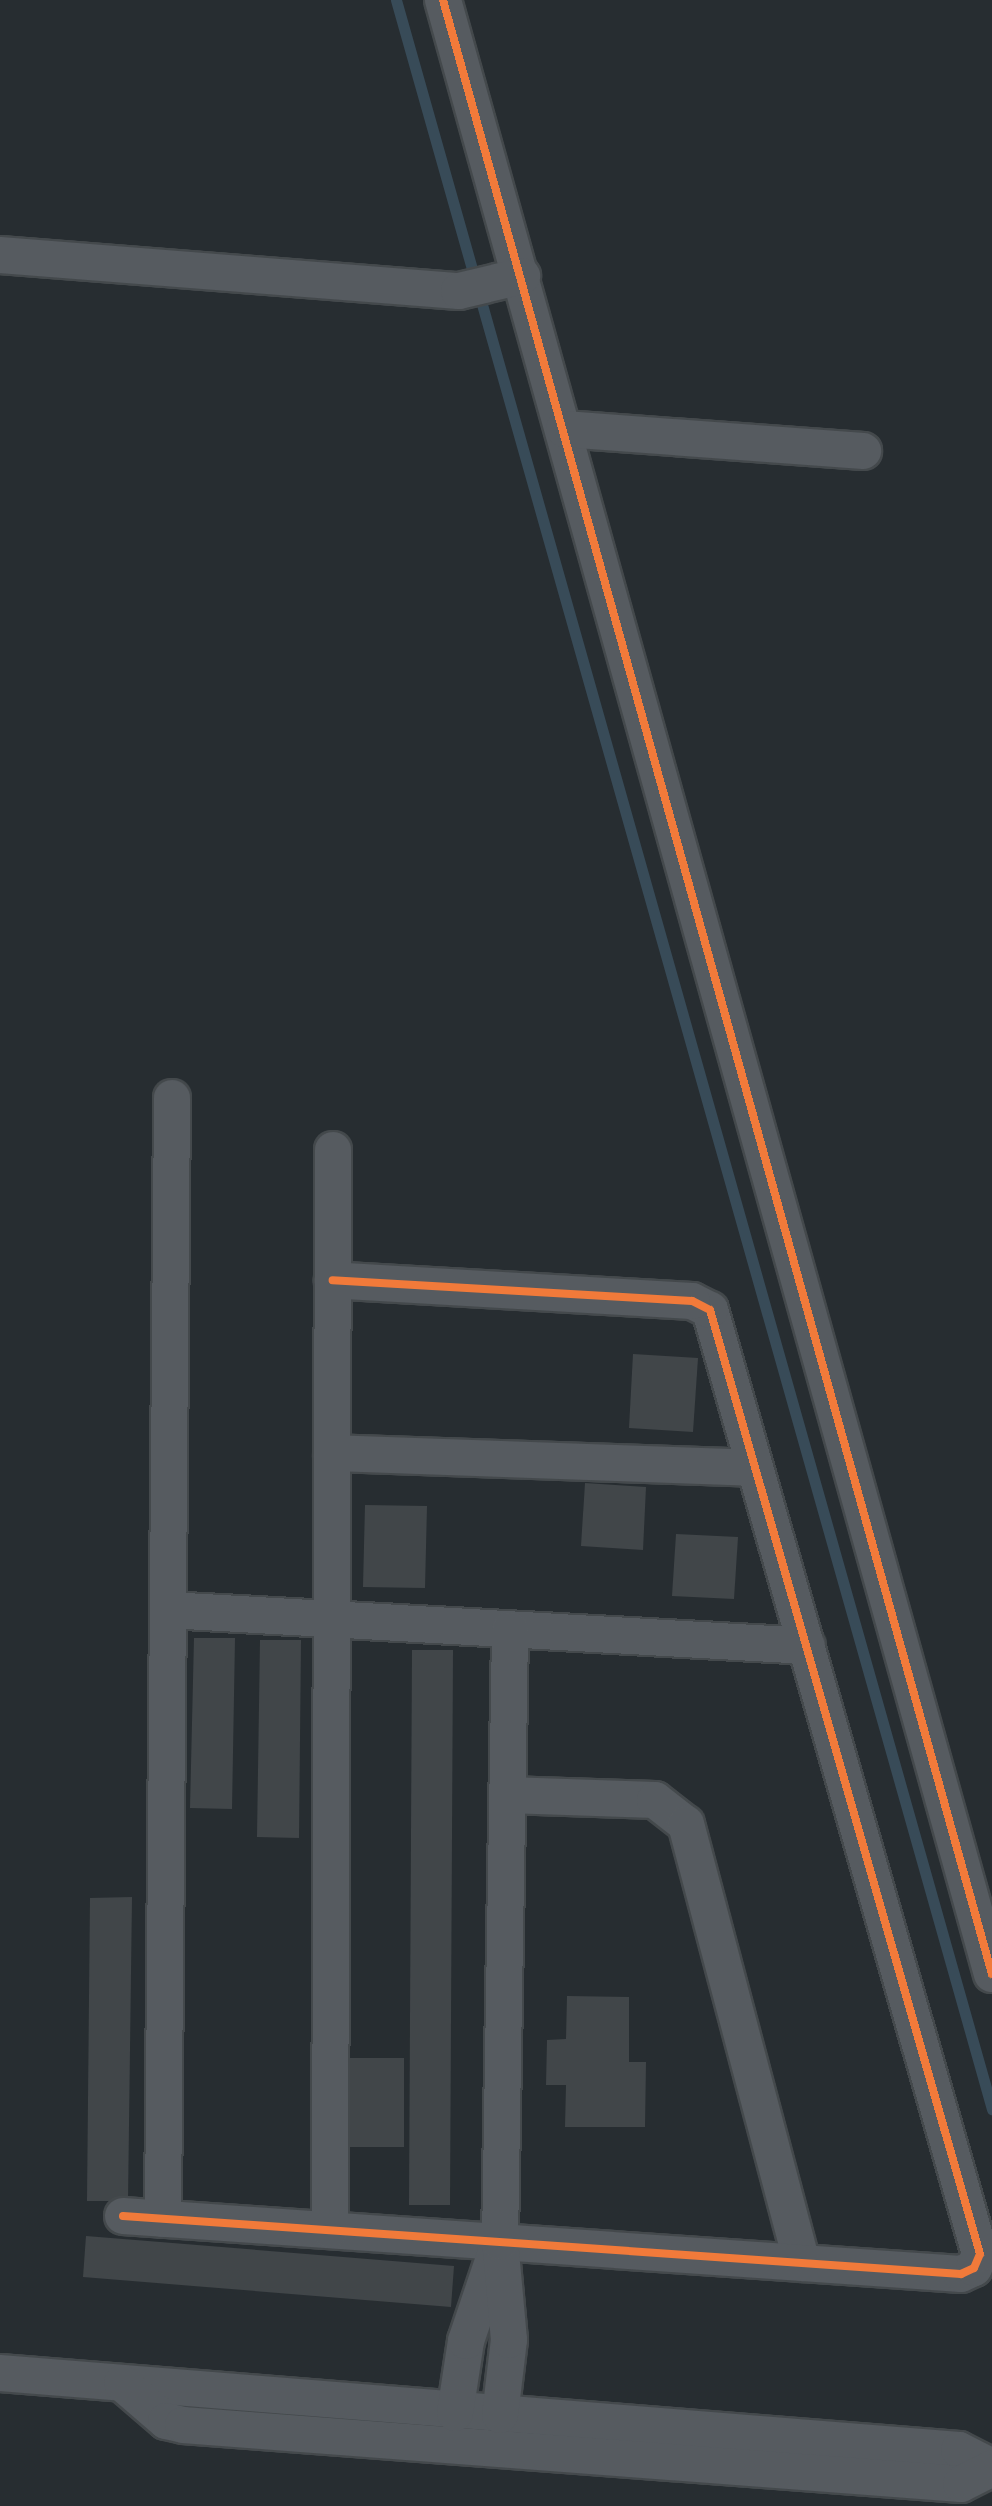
<!DOCTYPE html>
<style>
body{margin:0}
#map{position:relative;width:992px;height:2506px;overflow:hidden;background:#272d31;font-family:Poppins,sans-serif}
div>[style]{position:absolute}
[style*='--x']{left:calc(var(--x)*1px);top:calc(var(--y)*1px);width:calc(var(--w)*1px);rotate:calc(var(--a)*1deg)}
.stream>*{height:11px;margin:-5.5px;padding:0 5.5px;transform-origin:5.5px;border-radius:5.5px;background:#384b58}
.building>*{inset:0;background:#414649}
.roads{filter:drop-shadow(2px 0 #44494c) drop-shadow(-2px 0 #44494c) drop-shadow(0 2px #44494c) drop-shadow(0 -2px #44494c)}
.minor>*{height:36px;margin:-18px;padding:0 18px;transform-origin:18px;border-radius:18px;background:#565b60}
.cycleway>*{height:8px;margin:-4px;padding:0 4px;transform-origin:4px;border-radius:4px;background:#f17a3a}
span{translate:-50% -50%;white-space:nowrap;text-align:center;line-height:1.15;-webkit-text-stroke:6px #1c242a;paint-order:stroke}
</style>
<div id="map">
<div class="stream">
<div style="--x:396;--y:0;--w:2192;--a:74.22"></div>
</div>
<div class="building">
<div style="clip-path:polygon(633px 1354px,698px 1358px,693px 1432px,629px 1428px)"></div>
<div style="clip-path:polygon(585px 1483px,646px 1487px,643px 1550px,581px 1546px)"></div>
<div style="clip-path:polygon(365px 1505px,427px 1506px,425px 1588px,363px 1587px)"></div>
<div style="clip-path:polygon(676px 1534px,738px 1537px,734px 1599px,672px 1596px)"></div>
<div style="clip-path:polygon(194px 1638px,235px 1638px,232px 1809px,190px 1808px)"></div>
<div style="clip-path:polygon(260px 1640px,301px 1640px,299px 1838px,257px 1837px)"></div>
<div style="clip-path:polygon(412px 1650px,453px 1650px,450px 2205px,409px 2205px)"></div>
<div style="clip-path:polygon(132px 1897px,128px 2201px,87px 2201px,90px 1898px)"></div>
<div style="clip-path:polygon(567px 1996px,629px 1997px,629px 2062px,646px 2062px,645px 2127px,565px 2127px,566px 2085px,546px 2085px,547px 2040px,566px 2039px)"></div>
<div style="clip-path:polygon(342px 2058px,404px 2058px,404px 2147px,342px 2147px)"></div>
<div style="clip-path:polygon(86px 2236px,454px 2266px,451px 2307px,83px 2277px)"></div>
</div>
<div class="roads">
<div class="minor">
<div style="--x:443;--y:0;--w:2049;--a:74.46"></div>
<div style="--x:0;--y:255;--w:460;--a:4.5"></div>
<div style="--x:459;--y:291;--w:65;--a:-13.4"></div>
<div style="--x:564;--y:429;--w:300;--a:4.2"></div>
<div style="--x:332;--y:1453;--w:423;--a:2"></div>
<div style="--x:168;--y:1610;--w:640;--a:3.22"></div>
<div style="--x:507;--y:1795;--w:148;--a:1.9"></div>
<div style="--x:655;--y:1800;--w:39;--a:38"></div>
<div style="--x:686;--y:1824;--w:454;--a:75.2"></div>
<div style="--x:123;--y:2216;--w:840;--a:3.96"></div>
<div style="--x:961;--y:2274;--w:14;--a:-25"></div>
<div style="--x:974;--y:2268;--w:15;--a:-67"></div>
<div style="--x:980;--y:2254;--w:982;--a:-105.96"></div>
<div style="--x:710;--y:1310;--w:20;--a:-153"></div>
<div style="--x:692;--y:1301;--w:360;--a:-176.7"></div>
<div style="--x:163;--y:2219;--w:1121;--a:-89.54"></div>
<div style="--x:330;--y:2230;--w:1080;--a:-89.84"></div>
<div style="--x:0;--y:2373;--w:962;--a:4.59"></div>
<div style="--x:959;--y:2450;--w:37;--a:27"></div>
<div style="--x:122;--y:2383;--w:58;--a:40.8"></div>
<div style="--x:166;--y:2421;--w:17;--a:13"></div>
<div style="--x:183;--y:2425;--w:780;--a:4.34"></div>
<div style="--x:961;--y:2484;--w:35;--a:-27"></div>
<div style="--x:455;--y:2413;--w:73;--a:-81.3"></div>
<div style="--x:466;--y:2341;--w:91;--a:-71.4"></div>
<div style="--x:500;--y:2415;--w:76;--a:-83.2"></div>
<div style="--x:509;--y:2340;--w:98;--a:-95.2"></div>
<div style="--x:500;--y:2242;--w:612;--a:-89.06"></div>
</div>
</div>
<div class="cycleway">
<div style="--x:443;--y:0;--w:2049;--a:74.46"></div>
<div style="--x:123;--y:2216;--w:840;--a:3.96"></div>
<div style="--x:961;--y:2274;--w:14;--a:-25"></div>
<div style="--x:974;--y:2268;--w:15;--a:-67"></div>
<div style="--x:980;--y:2254;--w:982;--a:-105.96"></div>
<div style="--x:710;--y:1310;--w:20;--a:-153"></div>
<div style="--x:692;--y:1301;--w:360;--a:-176.7"></div>
</div>
</div>
